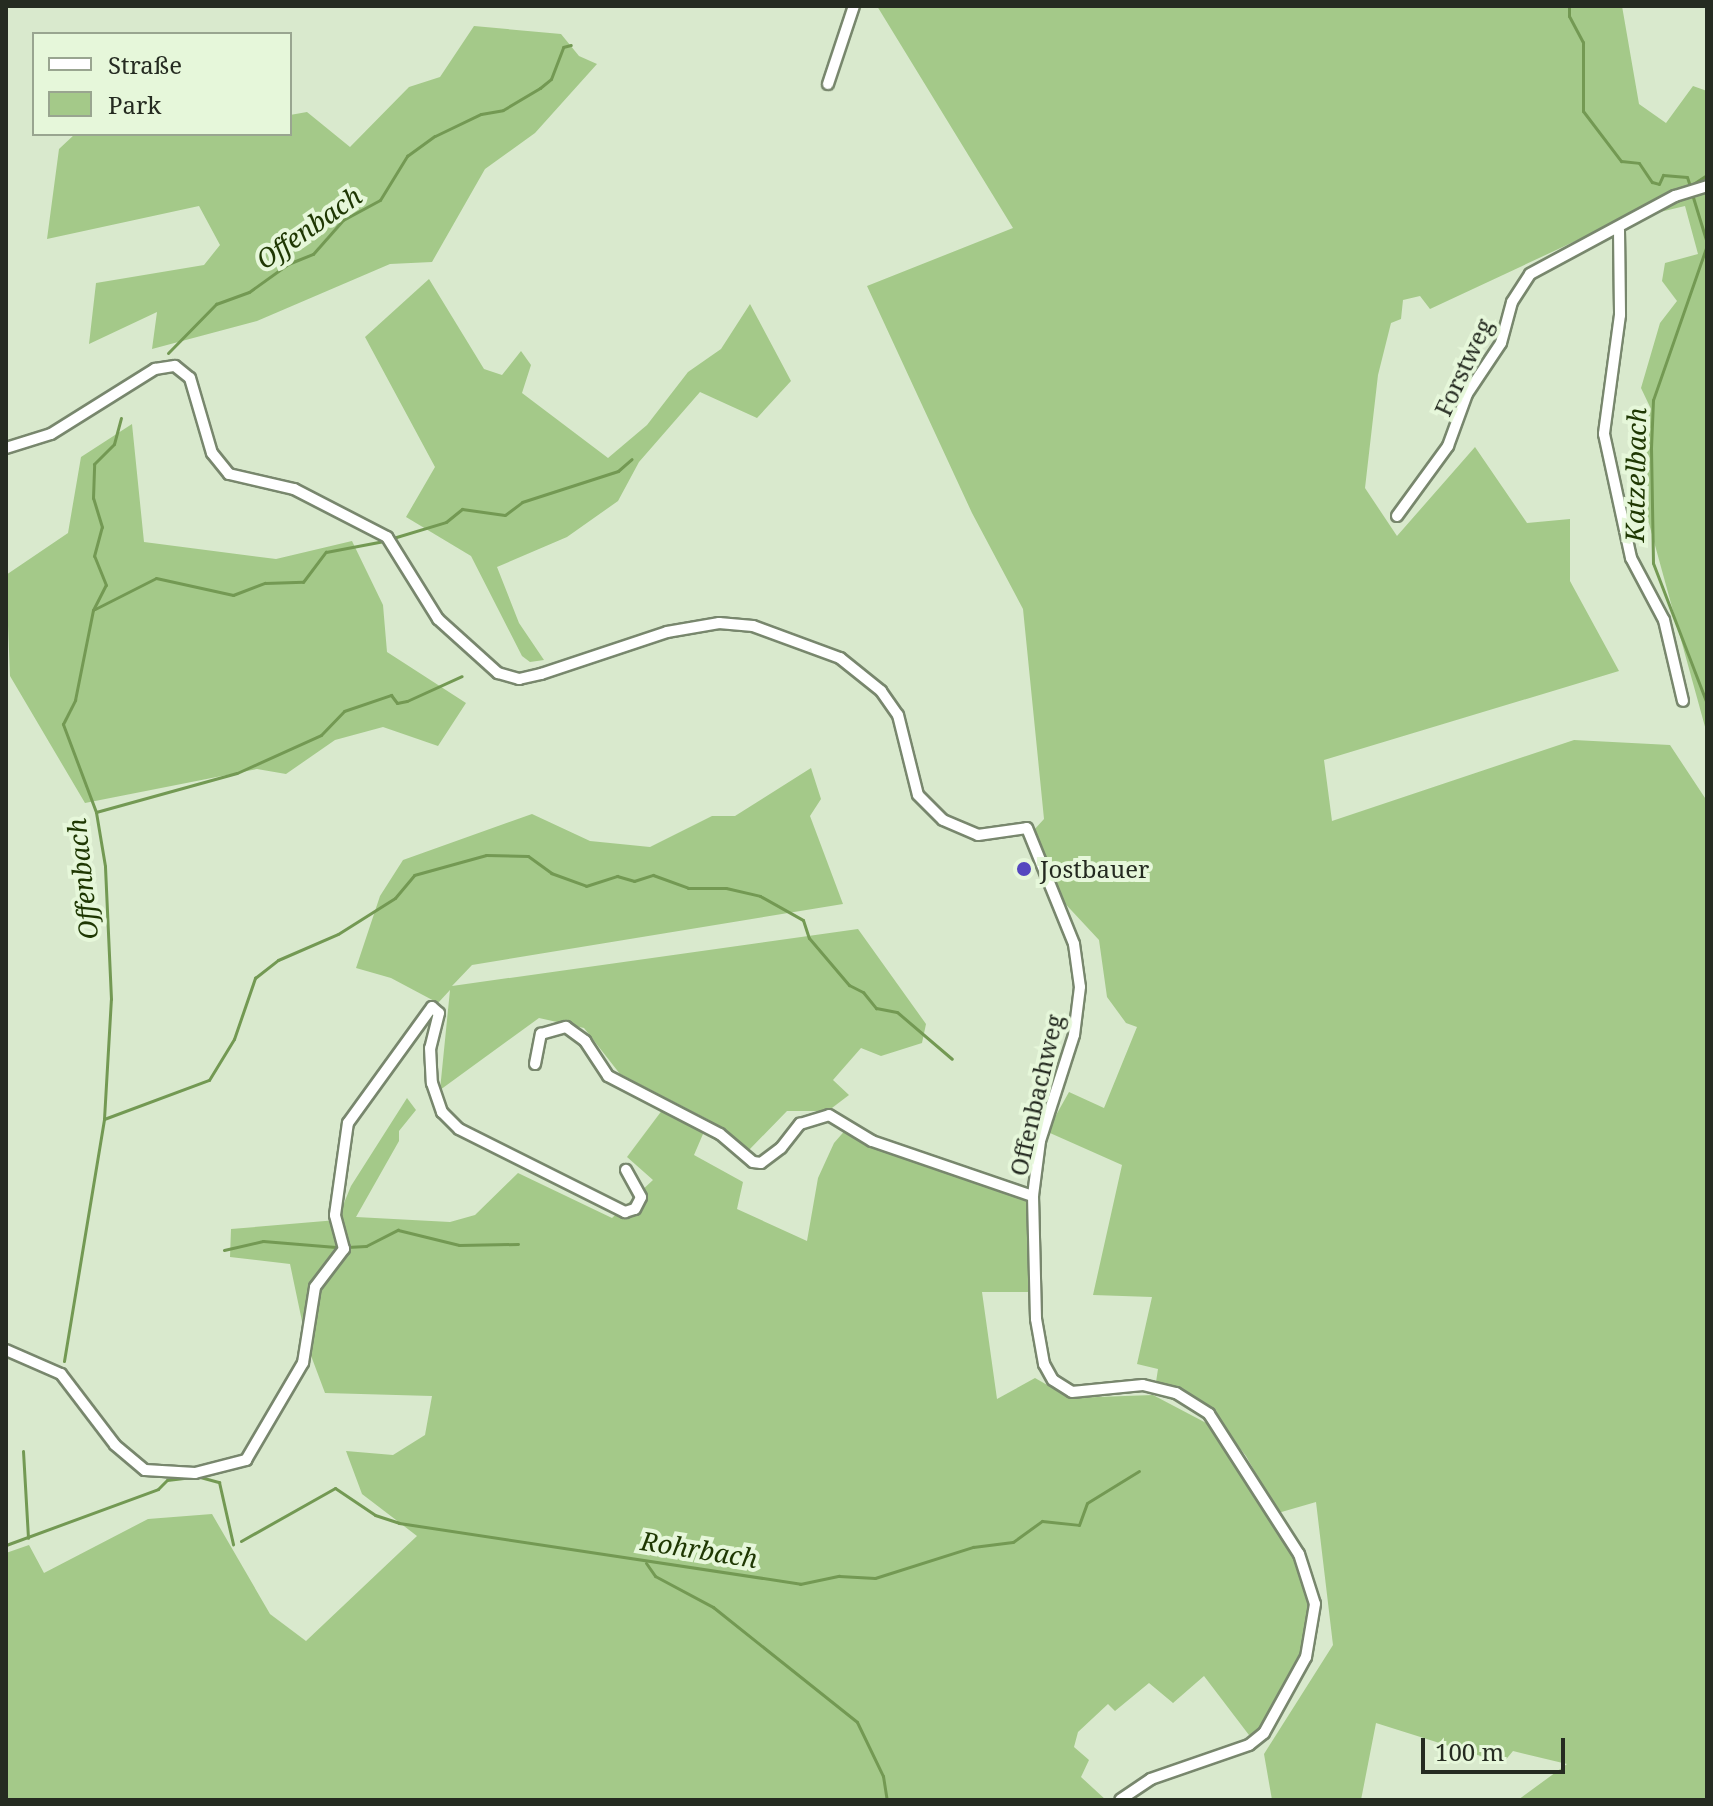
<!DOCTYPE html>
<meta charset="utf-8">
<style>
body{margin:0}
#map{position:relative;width:1713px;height:1806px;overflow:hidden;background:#d9e9cd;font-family:"Noto Serif",serif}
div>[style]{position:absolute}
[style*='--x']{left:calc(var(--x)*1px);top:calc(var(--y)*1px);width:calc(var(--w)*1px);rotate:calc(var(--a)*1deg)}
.green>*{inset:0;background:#a4c989}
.stream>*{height:3px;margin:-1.5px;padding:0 1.5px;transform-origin:1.5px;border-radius:1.5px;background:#739953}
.roads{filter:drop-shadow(2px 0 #78876d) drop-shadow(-2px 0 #78876d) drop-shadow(0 2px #78876d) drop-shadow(0 -2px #78876d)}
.minor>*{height:10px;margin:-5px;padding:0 5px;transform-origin:5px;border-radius:5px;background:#fff}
.dots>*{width:22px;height:22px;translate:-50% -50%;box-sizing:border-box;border:4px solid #e6f7da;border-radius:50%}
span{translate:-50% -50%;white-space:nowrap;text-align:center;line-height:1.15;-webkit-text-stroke:8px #e6f7da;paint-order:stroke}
.street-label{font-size:24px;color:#252b21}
.poi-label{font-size:24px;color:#252b21}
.left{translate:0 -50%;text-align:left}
.water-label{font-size:26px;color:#1e3702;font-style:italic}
.frame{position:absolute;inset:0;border:8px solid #252b21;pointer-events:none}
.legend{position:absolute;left:32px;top:32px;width:260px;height:104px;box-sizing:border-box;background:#e6f7da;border:2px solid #99a590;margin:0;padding:10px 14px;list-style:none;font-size:24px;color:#252b21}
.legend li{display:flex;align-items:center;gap:16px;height:40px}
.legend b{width:40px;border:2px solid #99a590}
.scale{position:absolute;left:1421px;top:1738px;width:144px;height:36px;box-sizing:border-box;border:4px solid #252b21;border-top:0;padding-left:10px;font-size:24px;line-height:28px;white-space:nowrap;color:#252b21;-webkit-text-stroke:6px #e6f7da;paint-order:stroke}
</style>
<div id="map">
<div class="green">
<div style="clip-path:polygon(877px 6px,1622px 6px,1639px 104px,1666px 123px,1693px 86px,1707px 91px,1707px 734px,1645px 509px,1639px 433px,1651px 409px,1641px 388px,1660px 323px,1677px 301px,1662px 281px,1665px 263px,1698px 254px,1685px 206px,1614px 223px,1430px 309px,1420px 296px,1403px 300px,1401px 319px,1391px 323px,1378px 375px,1365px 488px,1397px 536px,1475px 447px,1527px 523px,1570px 519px,1570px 581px,1619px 671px,1324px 760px,1332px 821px,1574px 740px,1670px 745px,1707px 801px,1707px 1800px,1518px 1800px,1567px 1764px,1513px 1751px,1503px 1763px,1376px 1723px,1361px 1800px,1272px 1800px,1264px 1754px,1333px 1645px,1316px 1502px,1278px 1513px,1246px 1456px,1203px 1402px,1156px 1382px,1158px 1369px,1137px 1364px,1152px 1297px,1093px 1295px,1122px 1165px,1050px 1133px,1051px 1124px,1069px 1092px,1104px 1108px,1137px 1027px,1126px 1023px,1107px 997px,1099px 940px,1058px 896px,1033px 831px,1044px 819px,1023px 609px,972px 513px,867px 286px,1013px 228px)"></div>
<div style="clip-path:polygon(474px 26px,561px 34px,579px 56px,597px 64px,535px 133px,485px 169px,432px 262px,390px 264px,257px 321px,152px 349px,157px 312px,89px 344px,96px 283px,204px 265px,220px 245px,199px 206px,47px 239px,59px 149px,75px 134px,290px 134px,290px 115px,307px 112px,350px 147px,409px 87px,440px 77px)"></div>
<div style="clip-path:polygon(429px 279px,484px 369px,502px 375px,521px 351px,531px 365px,522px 393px,608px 458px,647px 425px,688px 372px,721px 349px,750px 304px,791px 381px,757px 418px,700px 392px,639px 462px,618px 501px,567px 537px,497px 567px,519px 623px,544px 660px,530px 662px,522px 656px,471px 556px,406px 517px,435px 467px,365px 337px)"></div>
<div style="clip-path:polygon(132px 424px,144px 542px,276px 559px,352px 541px,383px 605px,387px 652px,466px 703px,438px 746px,383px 727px,335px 740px,286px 774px,257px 769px,85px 803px,10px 676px,6px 575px,68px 533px,81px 457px)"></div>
<div style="clip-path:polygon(811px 768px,821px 799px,810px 816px,843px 904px,472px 965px,452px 986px,858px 929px,926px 1024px,922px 1043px,881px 1056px,861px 1048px,833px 1080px,849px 1095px,828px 1111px,787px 1111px,748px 1151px,709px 1120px,620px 1074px,584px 1028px,539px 1018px,440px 1090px,450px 990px,438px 1003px,391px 978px,356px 968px,380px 896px,403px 860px,532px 814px,590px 841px,650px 847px,712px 816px,735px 816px)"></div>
<div style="clip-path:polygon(407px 1098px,416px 1110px,399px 1131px,399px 1141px,356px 1217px,450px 1222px,475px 1215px,518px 1173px,612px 1218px,653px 1180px,627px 1157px,666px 1105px,706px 1127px,694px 1155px,743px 1182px,737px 1209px,807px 1241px,818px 1178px,834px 1143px,848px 1127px,1030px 1202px,1032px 1292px,982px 1292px,997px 1399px,1035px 1378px,1070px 1398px,1153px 1395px,1210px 1425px,1293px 1552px,1310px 1597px,1309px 1624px,1299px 1655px,1262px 1727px,1252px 1739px,1204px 1676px,1173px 1703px,1149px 1683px,1115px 1711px,1108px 1704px,1078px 1732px,1074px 1747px,1089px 1760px,1081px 1777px,1106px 1800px,6px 1800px,6px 1553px,29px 1545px,44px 1573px,148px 1519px,212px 1514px,270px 1614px,306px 1641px,417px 1536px,362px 1494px,346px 1451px,393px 1455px,425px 1435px,432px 1396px,325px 1393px,307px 1345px,290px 1264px,230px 1257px,231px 1229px,337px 1220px,351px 1186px)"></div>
</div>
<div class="stream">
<div style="--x:1569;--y:6;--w:10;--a:90"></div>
<div style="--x:1569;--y:16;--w:30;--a:62"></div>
<div style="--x:1583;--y:42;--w:69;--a:90"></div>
<div style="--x:1583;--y:111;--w:63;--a:52.8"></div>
<div style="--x:1621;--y:161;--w:18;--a:6"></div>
<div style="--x:1639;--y:163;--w:23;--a:56"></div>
<div style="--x:1652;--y:182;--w:7;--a:16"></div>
<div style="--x:1659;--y:184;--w:10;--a:-66"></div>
<div style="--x:1663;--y:175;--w:24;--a:5"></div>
<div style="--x:1687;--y:177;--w:9;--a:72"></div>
<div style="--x:1690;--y:186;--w:20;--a:-33"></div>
<div style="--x:1692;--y:194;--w:51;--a:73"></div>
<div style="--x:1707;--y:245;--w:164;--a:109.2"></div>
<div style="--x:1653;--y:400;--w:48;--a:92.4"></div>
<div style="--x:1651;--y:448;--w:115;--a:89"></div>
<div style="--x:1653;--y:563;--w:151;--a:69"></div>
<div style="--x:168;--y:353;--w:69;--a:-45.6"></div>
<div style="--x:216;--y:304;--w:35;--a:-20"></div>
<div style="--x:249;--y:292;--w:48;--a:-35.7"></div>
<div style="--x:288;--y:264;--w:27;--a:-22"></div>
<div style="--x:313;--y:254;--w:45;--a:-48.6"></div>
<div style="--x:343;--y:220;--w:42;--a:-28.4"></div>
<div style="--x:380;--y:200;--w:52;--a:-58.5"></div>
<div style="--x:407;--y:156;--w:34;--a:-36"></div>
<div style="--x:435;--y:136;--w:51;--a:-25.6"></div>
<div style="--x:481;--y:114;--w:22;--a:-10"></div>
<div style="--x:503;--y:110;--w:43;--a:-30.7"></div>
<div style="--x:540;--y:88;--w:14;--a:-39"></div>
<div style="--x:551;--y:79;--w:34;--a:-69"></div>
<div style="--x:563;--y:47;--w:8;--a:-14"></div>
<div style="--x:393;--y:538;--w:55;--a:-16.8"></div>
<div style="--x:446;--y:522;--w:21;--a:-39"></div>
<div style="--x:462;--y:509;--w:43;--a:7.9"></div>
<div style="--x:505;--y:515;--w:21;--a:-37"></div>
<div style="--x:522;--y:502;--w:101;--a:-17.9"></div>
<div style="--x:618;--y:471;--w:18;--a:-41"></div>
<div style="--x:95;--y:609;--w:68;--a:-26.9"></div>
<div style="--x:156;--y:578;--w:79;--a:12.4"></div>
<div style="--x:233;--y:595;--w:34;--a:-21"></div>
<div style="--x:265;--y:583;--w:38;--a:-2"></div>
<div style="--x:303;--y:582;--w:38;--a:-53"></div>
<div style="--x:326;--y:552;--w:59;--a:-10.7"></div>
<div style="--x:96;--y:812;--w:146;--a:-15.5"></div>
<div style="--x:237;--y:773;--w:92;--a:-24.3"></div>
<div style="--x:321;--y:735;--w:33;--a:-46"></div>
<div style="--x:344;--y:711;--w:50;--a:-18.8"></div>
<div style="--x:391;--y:695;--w:10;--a:53"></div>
<div style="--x:397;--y:703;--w:10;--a:-11"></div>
<div style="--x:407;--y:701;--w:60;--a:-24.4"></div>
<div style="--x:104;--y:1119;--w:112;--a:-20.4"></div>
<div style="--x:209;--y:1080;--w:48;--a:-58.6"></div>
<div style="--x:234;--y:1039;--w:65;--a:-71"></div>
<div style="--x:255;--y:978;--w:29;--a:-38"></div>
<div style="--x:278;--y:960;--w:65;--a:-23.4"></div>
<div style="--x:338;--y:934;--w:67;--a:-32.3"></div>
<div style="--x:395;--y:898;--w:30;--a:-50"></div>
<div style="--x:414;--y:875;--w:75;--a:-15.5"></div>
<div style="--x:486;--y:855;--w:42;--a:1.4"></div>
<div style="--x:528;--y:856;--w:29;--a:36"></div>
<div style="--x:551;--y:873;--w:37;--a:20"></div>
<div style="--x:586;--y:886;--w:33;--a:-18"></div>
<div style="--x:617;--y:876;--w:18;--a:16"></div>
<div style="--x:634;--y:881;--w:20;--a:-18"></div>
<div style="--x:653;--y:875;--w:37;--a:20"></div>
<div style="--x:688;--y:888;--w:38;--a:0"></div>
<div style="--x:726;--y:888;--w:35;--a:13"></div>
<div style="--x:760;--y:896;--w:49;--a:29.2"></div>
<div style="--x:803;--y:920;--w:19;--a:72"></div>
<div style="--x:809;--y:938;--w:62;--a:49.6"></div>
<div style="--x:849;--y:985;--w:16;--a:27"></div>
<div style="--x:863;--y:992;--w:21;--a:51"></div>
<div style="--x:876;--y:1008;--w:21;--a:11"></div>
<div style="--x:897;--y:1012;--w:72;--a:40.5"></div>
<div style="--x:347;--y:1247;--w:19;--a:-3"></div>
<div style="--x:366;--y:1246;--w:36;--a:-27"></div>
<div style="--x:398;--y:1230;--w:63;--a:13.8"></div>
<div style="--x:459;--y:1245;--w:59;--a:-1"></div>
<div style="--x:224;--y:1250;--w:40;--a:-13"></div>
<div style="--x:263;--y:1241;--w:73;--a:4.7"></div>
<div style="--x:64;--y:1361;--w:245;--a:-80.6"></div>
<div style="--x:104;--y:1119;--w:120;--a:-86.7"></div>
<div style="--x:111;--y:999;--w:133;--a:-92.6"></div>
<div style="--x:105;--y:866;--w:55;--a:-99.5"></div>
<div style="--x:96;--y:812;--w:94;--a:-110.6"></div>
<div style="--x:63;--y:724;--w:27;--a:-63"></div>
<div style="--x:75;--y:700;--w:92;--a:-78.7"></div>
<div style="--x:93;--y:610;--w:28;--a:-63"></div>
<div style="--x:106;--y:585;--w:31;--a:-112"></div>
<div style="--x:94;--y:556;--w:30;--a:-75"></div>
<div style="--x:102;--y:527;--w:30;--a:-107"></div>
<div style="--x:93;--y:498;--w:34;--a:-88"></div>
<div style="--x:94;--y:464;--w:28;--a:-45"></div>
<div style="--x:114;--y:444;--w:27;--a:-75"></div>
<div style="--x:23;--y:1451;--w:87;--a:86.7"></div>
<div style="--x:200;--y:1477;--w:20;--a:15"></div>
<div style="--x:219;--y:1482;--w:64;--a:77.3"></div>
<div style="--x:241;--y:1541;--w:108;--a:-29.4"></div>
<div style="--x:335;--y:1488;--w:48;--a:34"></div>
<div style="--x:375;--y:1515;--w:25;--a:18"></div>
<div style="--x:399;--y:1523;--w:406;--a:8.6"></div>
<div style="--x:800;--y:1584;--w:40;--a:-12"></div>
<div style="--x:839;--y:1576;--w:36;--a:3"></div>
<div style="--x:875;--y:1578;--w:103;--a:-17.6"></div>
<div style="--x:973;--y:1547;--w:40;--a:-7.1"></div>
<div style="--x:1013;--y:1542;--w:36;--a:-36"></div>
<div style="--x:1042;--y:1521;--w:37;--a:6"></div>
<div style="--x:1079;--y:1525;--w:23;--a:-70"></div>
<div style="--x:1087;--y:1503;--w:61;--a:-31.6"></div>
<div style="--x:6;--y:1545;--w:162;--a:-20.2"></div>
<div style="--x:158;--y:1489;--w:13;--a:-45"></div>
<div style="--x:167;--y:1480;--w:25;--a:-7"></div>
<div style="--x:646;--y:1563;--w:16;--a:55"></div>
<div style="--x:655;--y:1576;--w:66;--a:28.1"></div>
<div style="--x:713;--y:1607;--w:184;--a:38.6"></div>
<div style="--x:857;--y:1722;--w:60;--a:64.3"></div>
<div style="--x:883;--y:1776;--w:24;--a:81"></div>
</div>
<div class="roads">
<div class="minor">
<div style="--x:828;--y:84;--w:82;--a:-71.6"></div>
<div style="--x:1619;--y:230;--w:85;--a:89.3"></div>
<div style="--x:1620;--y:315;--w:120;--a:97.7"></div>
<div style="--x:1604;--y:434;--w:127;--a:77.7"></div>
<div style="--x:1631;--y:558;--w:70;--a:62"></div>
<div style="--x:1664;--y:620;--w:83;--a:76.8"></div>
<div style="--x:6;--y:448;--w:47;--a:-17.3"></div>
<div style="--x:51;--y:434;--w:123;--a:-32"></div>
<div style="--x:155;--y:369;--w:20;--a:-9"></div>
<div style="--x:175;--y:366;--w:19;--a:39"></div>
<div style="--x:190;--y:378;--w:78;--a:73.7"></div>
<div style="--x:212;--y:453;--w:27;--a:51"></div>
<div style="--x:229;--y:474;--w:67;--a:13"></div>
<div style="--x:294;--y:489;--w:105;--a:27.3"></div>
<div style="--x:387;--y:537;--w:97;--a:58.1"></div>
<div style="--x:438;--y:619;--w:81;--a:42"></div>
<div style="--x:498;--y:673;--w:22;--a:16"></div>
<div style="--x:519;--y:679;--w:23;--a:-13"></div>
<div style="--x:541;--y:674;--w:133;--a:-18.4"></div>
<div style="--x:667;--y:632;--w:53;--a:-9.8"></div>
<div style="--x:719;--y:623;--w:34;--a:5"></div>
<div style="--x:753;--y:626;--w:93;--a:20.2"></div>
<div style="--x:840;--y:658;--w:53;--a:38.8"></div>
<div style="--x:881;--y:691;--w:29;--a:55"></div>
<div style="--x:898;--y:715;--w:82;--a:76"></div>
<div style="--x:918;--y:795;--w:35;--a:45"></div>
<div style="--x:943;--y:820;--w:38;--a:23"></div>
<div style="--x:978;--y:835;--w:49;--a:-8.1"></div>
<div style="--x:1027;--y:828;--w:125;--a:67.9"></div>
<div style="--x:1074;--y:944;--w:43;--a:82.1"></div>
<div style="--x:1080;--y:987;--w:48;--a:97.1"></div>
<div style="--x:1074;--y:1035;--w:111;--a:107.8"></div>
<div style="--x:1040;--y:1141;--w:55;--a:97.3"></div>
<div style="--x:1033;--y:1196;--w:123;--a:88.6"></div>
<div style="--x:1036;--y:1319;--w:46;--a:79.9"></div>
<div style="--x:1044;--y:1364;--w:18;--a:61"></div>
<div style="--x:1053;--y:1380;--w:22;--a:32"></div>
<div style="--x:1072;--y:1392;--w:71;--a:-5.6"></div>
<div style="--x:1143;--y:1385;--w:34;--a:14"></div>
<div style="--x:1176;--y:1393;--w:39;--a:32"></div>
<div style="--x:1209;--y:1414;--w:166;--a:57.3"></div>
<div style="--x:1299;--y:1554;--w:52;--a:72.3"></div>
<div style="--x:1315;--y:1604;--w:54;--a:99.6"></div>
<div style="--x:1306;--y:1657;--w:87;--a:118.9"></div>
<div style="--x:1264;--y:1733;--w:19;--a:141"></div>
<div style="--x:1249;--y:1745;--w:104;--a:160.9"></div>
<div style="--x:1151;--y:1779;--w:37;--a:146"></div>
<div style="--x:1397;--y:516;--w:87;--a:-53.9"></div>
<div style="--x:1448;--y:446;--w:55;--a:-69.9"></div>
<div style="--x:1467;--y:394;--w:61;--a:-56.3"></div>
<div style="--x:1501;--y:343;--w:42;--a:-75"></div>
<div style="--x:1512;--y:302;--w:33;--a:-57"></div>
<div style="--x:1530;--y:274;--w:165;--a:-28.3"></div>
<div style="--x:1675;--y:196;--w:34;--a:-17"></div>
<div style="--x:535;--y:1064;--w:31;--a:-79"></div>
<div style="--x:541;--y:1034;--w:26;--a:-16"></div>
<div style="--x:566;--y:1027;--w:24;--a:36"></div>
<div style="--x:585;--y:1041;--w:42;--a:56.7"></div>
<div style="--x:608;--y:1076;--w:126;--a:27.4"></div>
<div style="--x:720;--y:1134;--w:43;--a:40.3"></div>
<div style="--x:753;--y:1162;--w:8;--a:7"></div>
<div style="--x:761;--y:1163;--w:25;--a:-37"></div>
<div style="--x:781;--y:1148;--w:31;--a:-52"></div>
<div style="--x:800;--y:1124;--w:30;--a:-17"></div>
<div style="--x:829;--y:1115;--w:50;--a:31.2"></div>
<div style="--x:872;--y:1141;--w:170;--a:18.9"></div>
<div style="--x:6;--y:1350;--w:60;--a:23.6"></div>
<div style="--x:61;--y:1374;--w:89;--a:52.7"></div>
<div style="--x:115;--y:1445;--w:39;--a:40"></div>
<div style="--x:145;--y:1470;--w:50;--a:3.4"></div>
<div style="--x:195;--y:1473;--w:53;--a:-14.3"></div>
<div style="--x:246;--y:1460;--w:113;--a:-59.6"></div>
<div style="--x:303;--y:1363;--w:77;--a:-81"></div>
<div style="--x:315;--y:1287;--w:48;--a:-52.7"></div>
<div style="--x:344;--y:1249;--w:35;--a:-105"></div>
<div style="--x:335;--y:1215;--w:93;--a:-82"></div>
<div style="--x:348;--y:1123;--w:143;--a:-54.1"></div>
<div style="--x:432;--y:1007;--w:9;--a:41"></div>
<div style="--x:439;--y:1013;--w:36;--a:104"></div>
<div style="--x:430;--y:1048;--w:35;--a:87"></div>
<div style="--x:432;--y:1083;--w:31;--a:71"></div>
<div style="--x:442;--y:1112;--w:24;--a:45"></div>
<div style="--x:459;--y:1129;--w:186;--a:26.6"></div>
<div style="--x:625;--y:1212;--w:10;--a:-17"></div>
<div style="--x:635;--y:1209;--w:13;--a:-63"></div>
<div style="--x:641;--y:1197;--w:31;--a:-119"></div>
</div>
</div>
<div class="dots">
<div style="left:1024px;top:869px;background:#5447bf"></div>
</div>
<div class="street-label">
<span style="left:1463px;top:367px;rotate:-65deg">Forstweg</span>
<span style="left:1036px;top:1095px;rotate:-77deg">Offenbachweg</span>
</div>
<div class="poi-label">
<span class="left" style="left:1040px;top:869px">Jostbauer</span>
</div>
<div class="water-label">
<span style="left:309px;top:228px;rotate:-35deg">Offenbach</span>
<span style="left:1636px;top:475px;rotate:-89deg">Katzelbach</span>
<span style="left:83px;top:879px;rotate:-96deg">Offenbach</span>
<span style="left:699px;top:1550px;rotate:9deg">Rohrbach</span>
</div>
<div class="frame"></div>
<ul class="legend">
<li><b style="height:10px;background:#fff"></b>Straße</li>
<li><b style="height:22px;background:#a4c989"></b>Park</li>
</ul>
<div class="scale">100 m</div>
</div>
